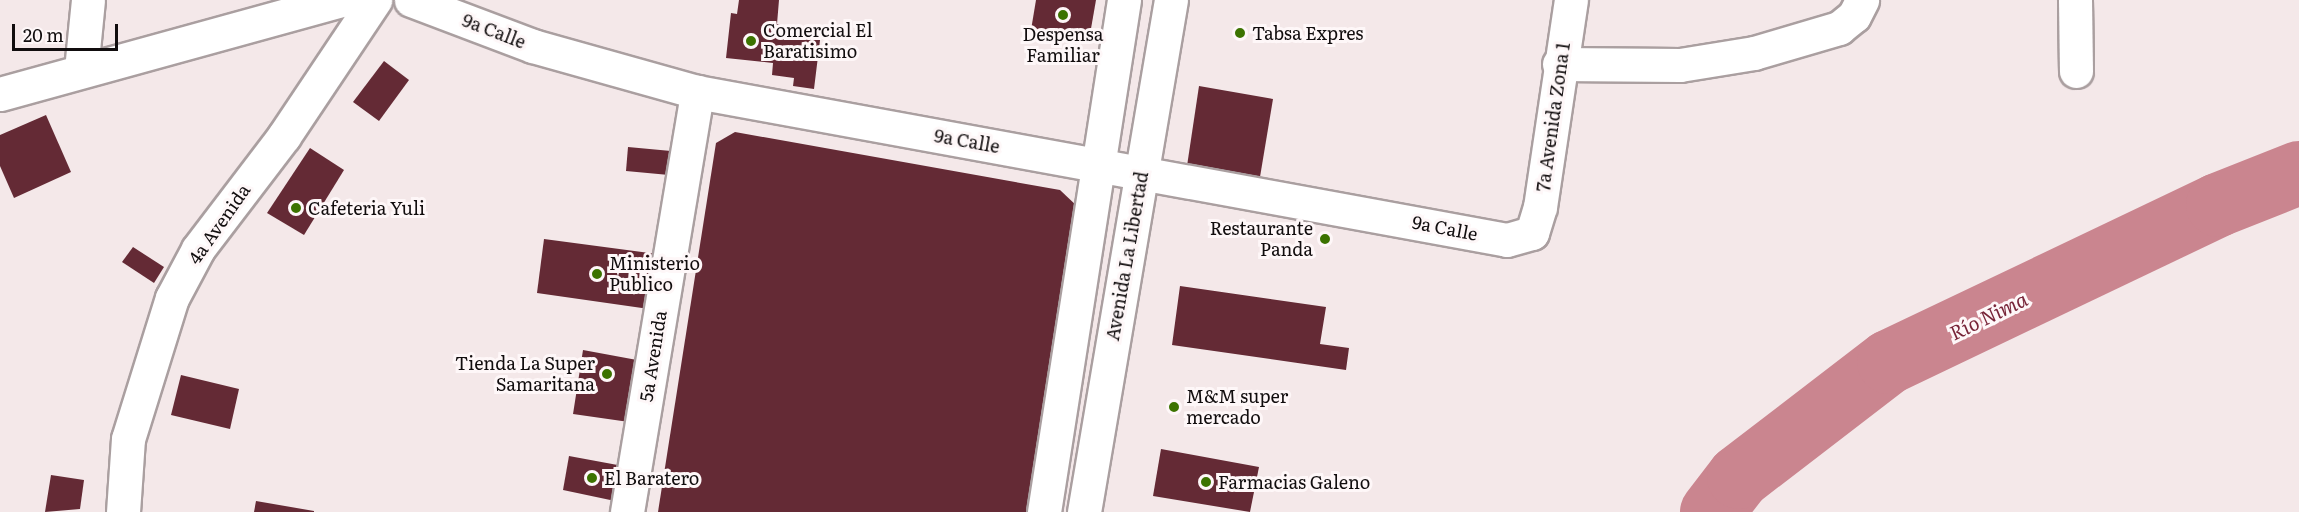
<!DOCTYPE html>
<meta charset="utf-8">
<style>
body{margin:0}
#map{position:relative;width:2299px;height:512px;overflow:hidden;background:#f4e8e9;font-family:Literata,serif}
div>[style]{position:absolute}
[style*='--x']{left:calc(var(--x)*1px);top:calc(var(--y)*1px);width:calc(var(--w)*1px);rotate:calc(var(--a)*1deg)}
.river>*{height:64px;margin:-32px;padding:0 32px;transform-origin:32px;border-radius:32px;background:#ca858f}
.building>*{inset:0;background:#642a35}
.roads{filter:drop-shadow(2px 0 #aa9fa0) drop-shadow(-2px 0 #aa9fa0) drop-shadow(0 2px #aa9fa0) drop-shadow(0 -2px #aa9fa0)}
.minor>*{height:33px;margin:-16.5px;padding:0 16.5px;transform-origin:16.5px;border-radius:16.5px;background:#fff}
.dots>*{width:16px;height:16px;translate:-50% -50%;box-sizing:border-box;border:3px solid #fef7f8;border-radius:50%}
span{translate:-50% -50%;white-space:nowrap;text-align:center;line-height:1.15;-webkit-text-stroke:6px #fef7f8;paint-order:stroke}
.street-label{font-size:18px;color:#110d0e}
.poi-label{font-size:18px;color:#110d0e}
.left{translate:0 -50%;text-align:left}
.right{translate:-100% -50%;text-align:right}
.water-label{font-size:20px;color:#782539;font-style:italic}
.scale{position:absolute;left:12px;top:24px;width:106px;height:27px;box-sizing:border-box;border:3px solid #110d0e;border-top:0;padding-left:8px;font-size:18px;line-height:21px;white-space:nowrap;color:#110d0e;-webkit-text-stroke:4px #fef7f8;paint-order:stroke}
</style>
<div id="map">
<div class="river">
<div style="--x:1712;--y:512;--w:44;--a:-52.4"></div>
<div style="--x:1739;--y:477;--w:189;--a:-37.5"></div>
<div style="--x:1889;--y:362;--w:365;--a:-25.5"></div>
<div style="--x:2218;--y:205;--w:87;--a:-21.6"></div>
</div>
<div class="building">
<div style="clip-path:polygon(739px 0,779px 0,777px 24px,821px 32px,814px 89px,793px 86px,794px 78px,772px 75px,773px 63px,726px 58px,731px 13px,737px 14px)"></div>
<div style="clip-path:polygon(1036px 0,1096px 0,1089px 40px,1031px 30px)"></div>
<div style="clip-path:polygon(384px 61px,409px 80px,379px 121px,353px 102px)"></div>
<div style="clip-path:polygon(1199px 86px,1273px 99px,1260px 177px,1187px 166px)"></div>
<div style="clip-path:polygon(46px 115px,71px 172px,14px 198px,0 166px,0 135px)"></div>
<div style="clip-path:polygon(735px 132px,1060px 190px,1079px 208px,1028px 512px,658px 512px,716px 143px)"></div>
<div style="clip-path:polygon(628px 147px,671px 151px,669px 175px,626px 171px)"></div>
<div style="clip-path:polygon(310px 148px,344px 170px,304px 235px,267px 213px)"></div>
<div style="clip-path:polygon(544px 239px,657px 254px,649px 309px,537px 293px)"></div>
<div style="clip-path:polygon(133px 247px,164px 267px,154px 283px,122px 262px)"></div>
<div style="clip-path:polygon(1180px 286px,1326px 307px,1320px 344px,1349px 348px,1346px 370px,1172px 345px)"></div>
<div style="clip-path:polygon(583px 350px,637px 360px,629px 422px,573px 414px)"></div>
<div style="clip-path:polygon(181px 375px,239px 389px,230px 429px,171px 415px)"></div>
<div style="clip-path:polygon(1161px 449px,1259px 467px,1250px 512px,1153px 496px)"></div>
<div style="clip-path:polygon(569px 456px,623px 466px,615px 501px,563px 490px)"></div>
<div style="clip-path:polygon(51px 475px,84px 480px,80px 509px,45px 512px)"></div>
<div style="clip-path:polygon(256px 501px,314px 511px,314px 512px,254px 512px)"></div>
</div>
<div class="roads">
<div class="minor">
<div style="--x:411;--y:0;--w:130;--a:20.7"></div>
<div style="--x:533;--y:46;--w:170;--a:15.7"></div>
<div style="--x:697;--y:92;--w:823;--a:10.35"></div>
<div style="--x:1507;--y:240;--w:26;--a:-16"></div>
<div style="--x:1532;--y:233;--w:27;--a:-73"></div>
<div style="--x:1540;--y:207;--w:209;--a:-81.5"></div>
<div style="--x:2075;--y:0;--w:71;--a:89.2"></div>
<div style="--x:1559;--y:64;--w:121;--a:0.5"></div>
<div style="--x:1680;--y:65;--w:75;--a:-9.2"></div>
<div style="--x:1754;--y:53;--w:89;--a:-16.4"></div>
<div style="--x:1839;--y:28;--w:19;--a:-39"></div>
<div style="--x:1854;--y:16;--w:18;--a:-63"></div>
<div style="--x:81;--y:70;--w:70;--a:-84.3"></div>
<div style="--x:0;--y:94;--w:354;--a:-15.4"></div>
<div style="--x:123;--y:512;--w:73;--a:-86.1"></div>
<div style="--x:128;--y:439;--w:148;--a:-72.7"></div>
<div style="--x:172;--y:298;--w:55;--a:-62"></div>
<div style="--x:198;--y:249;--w:142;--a:-52.7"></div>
<div style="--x:284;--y:136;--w:164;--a:-56.2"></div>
<div style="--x:627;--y:512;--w:426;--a:-80.5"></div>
<div style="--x:1044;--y:512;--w:518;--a:-81.12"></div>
<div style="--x:1084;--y:512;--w:519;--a:-80.36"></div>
</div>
</div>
<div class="dots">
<div style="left:1063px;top:15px;background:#3c7300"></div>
<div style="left:1240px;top:33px;background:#3c7300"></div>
<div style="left:751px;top:41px;background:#3c7300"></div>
<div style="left:296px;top:208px;background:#3c7300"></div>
<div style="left:1325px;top:239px;background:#3c7300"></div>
<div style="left:597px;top:274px;background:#3c7300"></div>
<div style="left:607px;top:374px;background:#3c7300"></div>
<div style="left:1174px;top:407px;background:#3c7300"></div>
<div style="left:592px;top:478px;background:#3c7300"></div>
<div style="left:1206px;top:482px;background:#3c7300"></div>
</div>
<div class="street-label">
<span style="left:494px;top:31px;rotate:21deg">9a Calle</span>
<span style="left:1553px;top:117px;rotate:-82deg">7a Avenida Zona 1</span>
<span style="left:967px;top:141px;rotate:10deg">9a Calle</span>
<span style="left:219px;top:224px;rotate:-55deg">4a Avenida</span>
<span style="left:1445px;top:228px;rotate:11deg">9a Calle</span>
<span style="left:1127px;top:256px;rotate:-80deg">Avenida La Libertad</span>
<span style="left:653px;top:356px;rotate:-81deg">5a Avenida</span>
</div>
<div class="poi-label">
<span class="left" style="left:763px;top:41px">Comercial El<br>Baratisimo</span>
<span class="left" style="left:1252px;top:33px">Tabsa Expres</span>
<span style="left:1063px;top:45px">Despensa<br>Familiar</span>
<span class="left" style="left:308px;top:208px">Cafeteria Yuli</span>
<span class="right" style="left:1313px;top:239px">Restaurante<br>Panda</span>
<span class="left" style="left:609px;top:274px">Ministerio<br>Publico</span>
<span class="right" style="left:595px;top:374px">Tienda La Super<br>Samaritana</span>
<span class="left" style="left:1186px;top:407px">M&amp;M super<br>mercado</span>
<span class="left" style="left:604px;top:478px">El Baratero</span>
<span class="left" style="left:1218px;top:482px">Farmacias Galeno</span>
</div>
<div class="water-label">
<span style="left:1988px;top:315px;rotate:-26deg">Río Nima</span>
</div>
<div class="scale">20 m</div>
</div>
